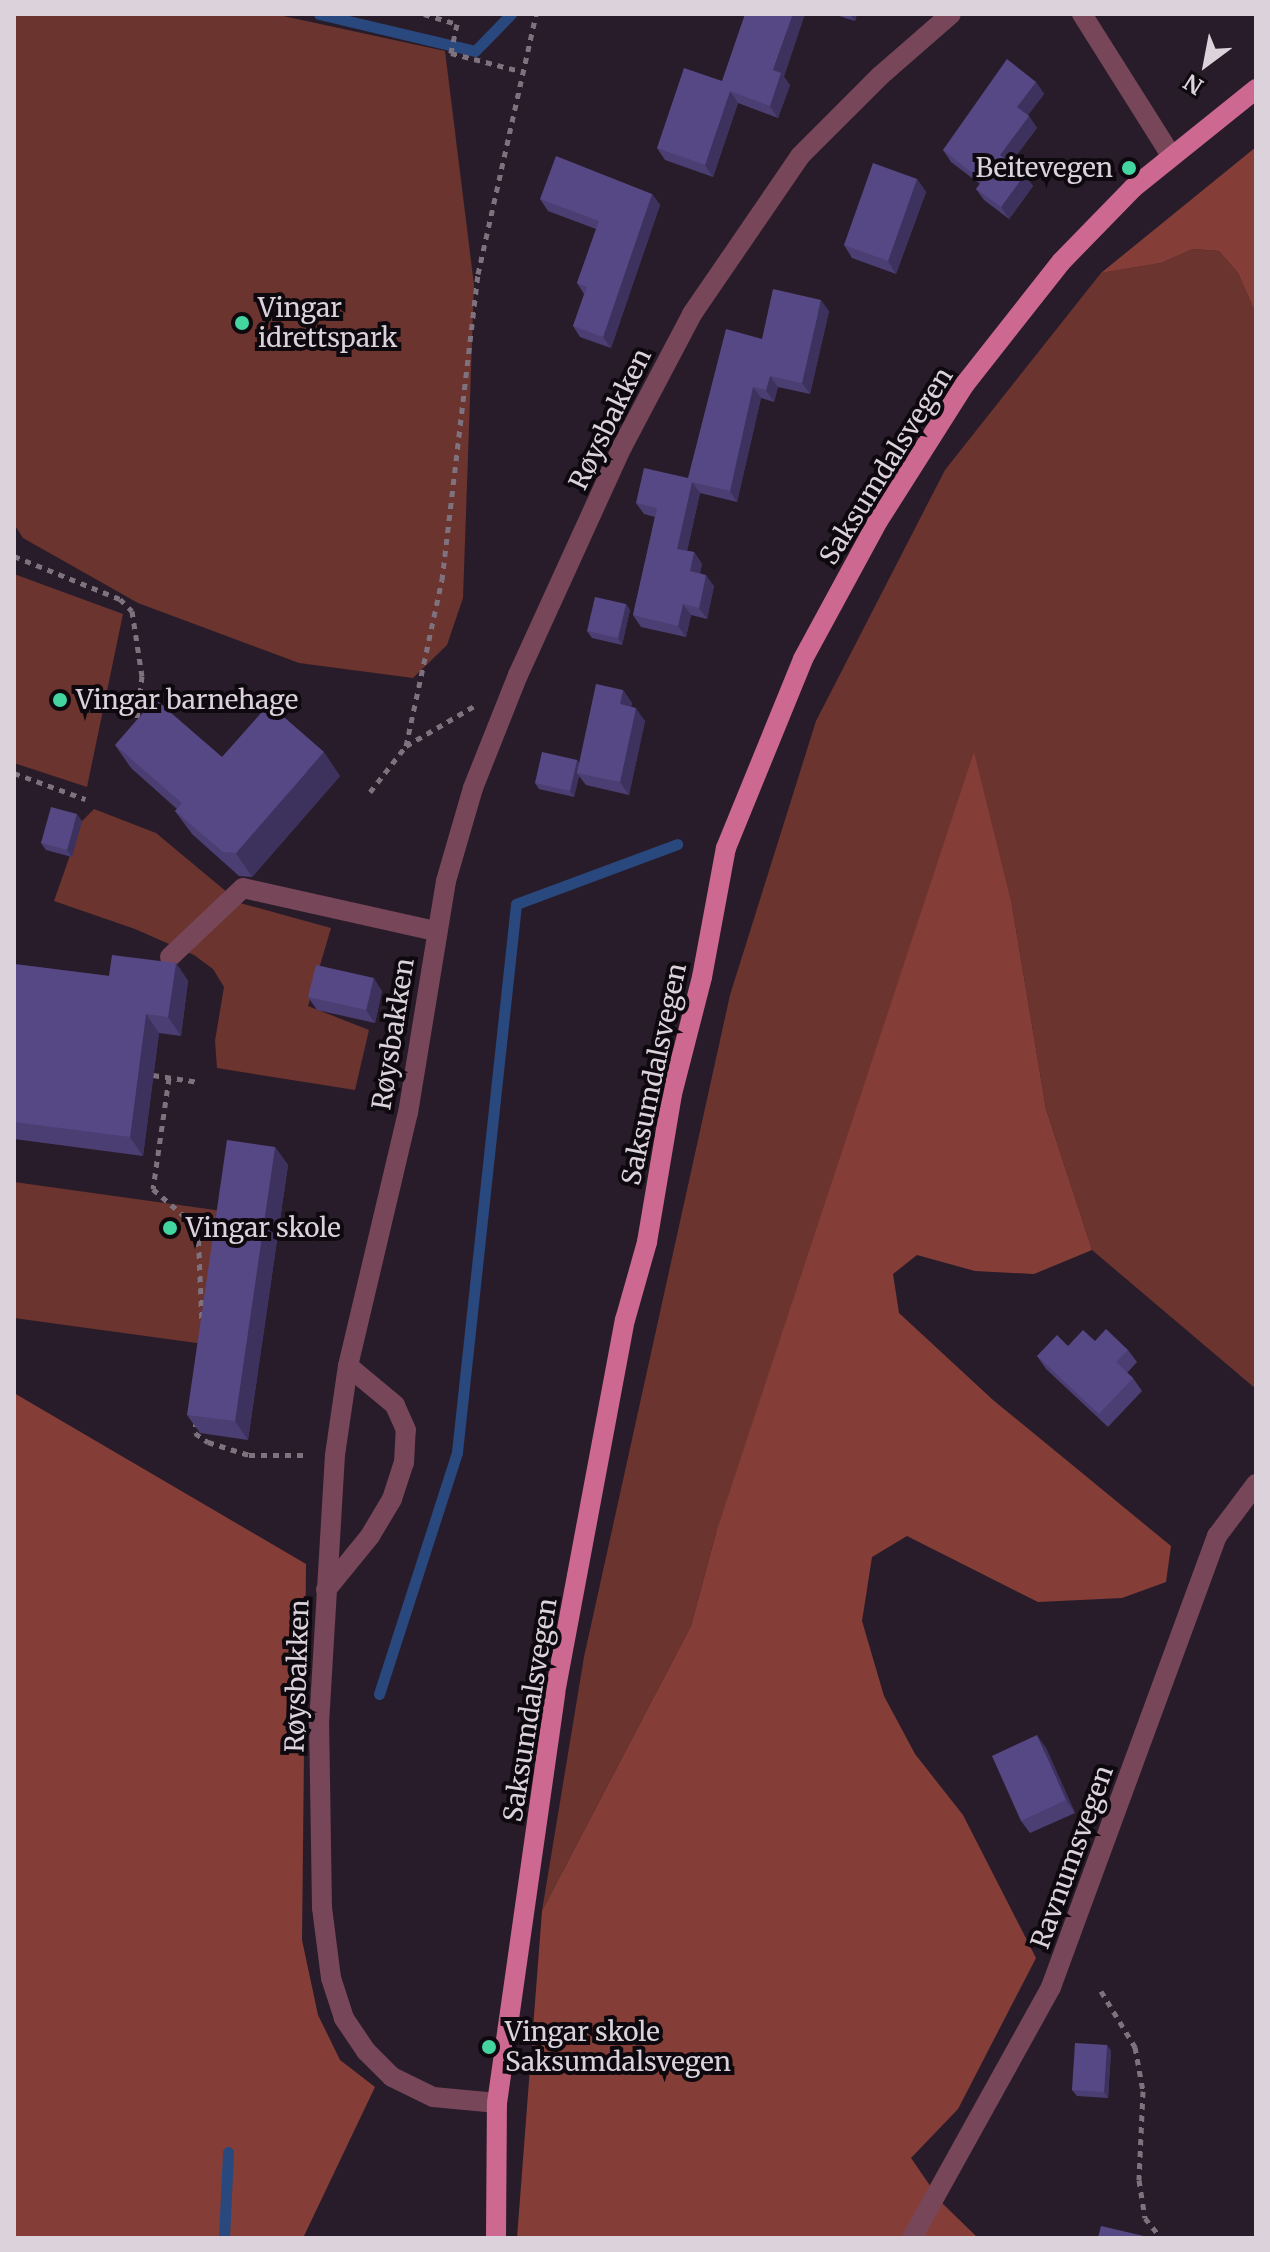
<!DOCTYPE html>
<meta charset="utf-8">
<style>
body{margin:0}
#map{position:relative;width:1270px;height:2252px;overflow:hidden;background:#291c2a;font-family:Merriweather,serif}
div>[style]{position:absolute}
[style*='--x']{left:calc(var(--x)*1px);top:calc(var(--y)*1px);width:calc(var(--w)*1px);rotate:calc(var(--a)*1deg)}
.green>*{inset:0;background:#6b342e}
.forest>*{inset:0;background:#853e37}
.stream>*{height:11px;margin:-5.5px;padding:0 5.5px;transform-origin:5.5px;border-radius:5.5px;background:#28487e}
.path>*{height:5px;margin-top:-2.5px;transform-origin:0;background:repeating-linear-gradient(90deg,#7e727e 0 6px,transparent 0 12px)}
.minor>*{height:20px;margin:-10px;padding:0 10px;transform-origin:10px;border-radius:10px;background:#774659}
.major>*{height:20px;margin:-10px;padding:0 10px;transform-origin:10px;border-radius:10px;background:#cd6891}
.wall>*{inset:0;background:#4a3e72}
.shaded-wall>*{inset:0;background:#3c325d}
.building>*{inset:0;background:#564885}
.dots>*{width:22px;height:22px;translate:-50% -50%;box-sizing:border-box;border:4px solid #0e090e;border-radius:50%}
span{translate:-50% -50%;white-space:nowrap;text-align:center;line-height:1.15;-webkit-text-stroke:8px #0e090e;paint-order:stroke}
.poi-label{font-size:26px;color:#dbd2db}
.right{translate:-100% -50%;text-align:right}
.left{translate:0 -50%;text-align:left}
.street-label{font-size:26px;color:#dbd2db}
.frame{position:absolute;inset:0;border:16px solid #dbd2db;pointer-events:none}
.north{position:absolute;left:1166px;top:24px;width:80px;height:80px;-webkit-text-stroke:6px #0e090e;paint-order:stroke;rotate:212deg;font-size:22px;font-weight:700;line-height:32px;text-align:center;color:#dbd2db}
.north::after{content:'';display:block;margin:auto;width:28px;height:36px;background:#dbd2db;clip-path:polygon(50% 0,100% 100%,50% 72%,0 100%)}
</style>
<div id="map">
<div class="green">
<div style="clip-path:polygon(14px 14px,274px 14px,445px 51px,474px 285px,463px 598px,447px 645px,413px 678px,299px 663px,138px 603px,23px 538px,14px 524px)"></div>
<div style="clip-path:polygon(1193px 249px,1219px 251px,1238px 273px,1256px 314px,1256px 1389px,1092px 1250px,1046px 1109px,1012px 906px,716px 1533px,691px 1626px,542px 1911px,584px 1657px,730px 995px,816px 721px,945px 470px,1101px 273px,1161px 263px)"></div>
<div style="clip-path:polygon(14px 574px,123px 614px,87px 787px,14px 763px)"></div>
<div style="clip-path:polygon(94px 809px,156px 833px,240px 903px,331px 928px,308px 1006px,369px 1030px,355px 1090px,217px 1068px,215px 1041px,224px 987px,213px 969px,194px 955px,135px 929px,54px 901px,82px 821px)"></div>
<div style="clip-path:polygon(14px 1182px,222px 1211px,204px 1344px,14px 1318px)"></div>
</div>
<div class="forest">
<div style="clip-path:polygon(1256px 147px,1256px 314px,1238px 273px,1219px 251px,1193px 249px,1161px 263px,1101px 273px)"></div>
<div style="clip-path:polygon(974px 752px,1012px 906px,1046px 1109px,1092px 1250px,1034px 1274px,975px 1271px,917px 1255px,893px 1274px,899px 1313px,993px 1400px,1171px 1546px,1166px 1582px,1122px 1598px,1038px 1602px,907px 1536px,872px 1557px,862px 1621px,884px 1696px,915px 1754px,963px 1815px,1036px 1958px,958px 2109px,911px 2158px,942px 2203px,978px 2238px,517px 2238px,542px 1911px,691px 1626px,716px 1533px)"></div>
<div style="clip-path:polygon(14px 1393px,306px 1564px,302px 1940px,318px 2015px,340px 2060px,375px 2087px,303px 2238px,14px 2238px)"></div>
</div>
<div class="stream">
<div style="--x:319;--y:14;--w:160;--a:13.3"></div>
<div style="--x:475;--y:51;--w:52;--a:-45.8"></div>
<div style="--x:379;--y:1694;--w:254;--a:-72.1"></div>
<div style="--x:457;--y:1452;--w:551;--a:-83.85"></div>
<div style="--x:516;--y:904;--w:172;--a:-20.4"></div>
<div style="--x:224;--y:2238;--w:86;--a:-87.3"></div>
</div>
<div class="path">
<div style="--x:424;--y:14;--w:34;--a:17"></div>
<div style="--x:457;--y:24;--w:30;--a:102"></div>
<div style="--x:451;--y:53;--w:71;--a:14.6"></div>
<div style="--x:14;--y:556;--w:114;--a:22.1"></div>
<div style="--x:120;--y:599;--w:17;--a:45"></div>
<div style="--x:132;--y:611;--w:66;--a:81.3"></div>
<div style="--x:142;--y:676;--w:43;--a:96.6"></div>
<div style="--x:406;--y:746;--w:81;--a:-30.4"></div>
<div style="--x:14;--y:773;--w:76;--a:20.1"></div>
<div style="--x:370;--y:792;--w:58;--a:-52"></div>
<div style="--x:406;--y:746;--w:170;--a:-77.8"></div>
<div style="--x:442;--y:580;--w:308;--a:-83.3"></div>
<div style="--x:478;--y:274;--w:266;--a:-77.4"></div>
<div style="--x:153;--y:1075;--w:46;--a:8.8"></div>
<div style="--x:169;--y:1078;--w:112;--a:98.2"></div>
<div style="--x:153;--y:1189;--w:60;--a:40.9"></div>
<div style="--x:198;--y:1228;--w:95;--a:87.6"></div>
<div style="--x:196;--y:1421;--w:12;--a:95"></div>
<div style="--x:195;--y:1433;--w:16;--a:35"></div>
<div style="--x:208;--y:1442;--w:43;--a:17.6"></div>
<div style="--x:249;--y:1455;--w:59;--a:0"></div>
<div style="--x:1101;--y:1991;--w:66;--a:58.7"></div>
<div style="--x:1135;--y:2047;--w:45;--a:79.7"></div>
<div style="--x:1143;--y:2091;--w:89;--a:92.6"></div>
<div style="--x:1139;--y:2180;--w:38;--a:81"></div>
<div style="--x:1145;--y:2218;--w:26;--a:51"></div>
</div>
<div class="minor">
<div style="--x:1082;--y:14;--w:165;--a:57.8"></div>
<div style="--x:170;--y:957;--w:100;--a:-43.4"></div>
<div style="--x:243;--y:888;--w:197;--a:12.6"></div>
<div style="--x:326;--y:1590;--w:70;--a:-50.8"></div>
<div style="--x:370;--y:1536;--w:43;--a:-59.3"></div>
<div style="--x:392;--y:1499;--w:38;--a:-72"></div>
<div style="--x:404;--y:1463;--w:33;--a:-87"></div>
<div style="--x:406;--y:1430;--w:27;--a:-114"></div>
<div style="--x:395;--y:1405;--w:61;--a:-140.3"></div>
<div style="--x:497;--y:2103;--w:64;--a:-174.6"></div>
<div style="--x:433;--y:2097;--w:46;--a:-154"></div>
<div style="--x:392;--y:2077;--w:37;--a:-135"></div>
<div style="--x:366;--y:2051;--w:40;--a:-124"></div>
<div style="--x:344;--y:2018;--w:42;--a:-108"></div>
<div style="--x:331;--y:1978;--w:71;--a:-97.3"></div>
<div style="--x:322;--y:1908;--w:184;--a:-90.9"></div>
<div style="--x:319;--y:1724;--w:269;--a:-86.6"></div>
<div style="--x:335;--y:1455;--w:90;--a:-81.7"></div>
<div style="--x:348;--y:1366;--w:260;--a:-76.7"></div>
<div style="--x:408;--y:1113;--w:235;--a:-80.7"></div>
<div style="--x:446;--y:881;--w:97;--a:-73.8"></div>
<div style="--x:473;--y:788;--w:122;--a:-68.3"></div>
<div style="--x:518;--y:675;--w:251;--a:-65.5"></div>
<div style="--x:622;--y:447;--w:150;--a:-62.2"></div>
<div style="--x:692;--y:314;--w:191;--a:-55.6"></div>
<div style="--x:800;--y:156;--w:113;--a:-45"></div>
<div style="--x:880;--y:76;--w:94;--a:-41.1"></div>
<div style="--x:912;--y:2238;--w:287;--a:-61"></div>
<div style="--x:1051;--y:1987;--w:481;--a:-69.8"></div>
<div style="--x:1217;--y:1536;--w:65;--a:-53.1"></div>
</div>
<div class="major">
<div style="--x:496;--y:2238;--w:135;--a:-89.6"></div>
<div style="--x:497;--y:2103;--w:414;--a:-81.9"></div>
<div style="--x:555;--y:1693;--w:380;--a:-79.4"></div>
<div style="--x:625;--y:1320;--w:81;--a:-74.2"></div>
<div style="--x:647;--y:1242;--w:150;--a:-80.4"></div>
<div style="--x:672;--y:1094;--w:121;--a:-75.6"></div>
<div style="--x:702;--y:977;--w:131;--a:-79.5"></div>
<div style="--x:726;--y:848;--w:204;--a:-67.8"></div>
<div style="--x:803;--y:659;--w:157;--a:-61.5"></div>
<div style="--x:878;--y:521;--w:162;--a:-57.6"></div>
<div style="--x:965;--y:384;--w:155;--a:-51.8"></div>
<div style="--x:1061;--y:262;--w:103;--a:-45.8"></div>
<div style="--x:1133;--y:188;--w:158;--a:-38.8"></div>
</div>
<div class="wall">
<div style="clip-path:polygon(833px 14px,857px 14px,855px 21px)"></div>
<div style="clip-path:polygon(784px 77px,790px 85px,778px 118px,738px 103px,713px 177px,665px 160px,657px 148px,722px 81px)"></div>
<div style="clip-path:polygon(1036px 82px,1044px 94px,1028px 115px,1037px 128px,1010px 163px,1033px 186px,1009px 219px,984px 200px,976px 189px,980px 184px,951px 162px,943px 150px)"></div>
<div style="clip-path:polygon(917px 179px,926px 192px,896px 274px,852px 258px,844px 245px)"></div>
<div style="clip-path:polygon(652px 194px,660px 205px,611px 348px,580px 337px,573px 326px,584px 294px,577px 283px,596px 229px,548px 211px,540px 199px)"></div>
<div style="clip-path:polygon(829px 311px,810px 394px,778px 387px,774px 402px,761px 398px,737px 502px,700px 493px,687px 551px,694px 552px,702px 564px,700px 573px,714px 586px,707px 619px,691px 615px,686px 637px,641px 627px,633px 615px,655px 517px,644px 514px,636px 503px,688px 478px,762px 339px)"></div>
<div style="clip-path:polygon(626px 604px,630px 610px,622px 645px,592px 638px,587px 631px)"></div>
<div style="clip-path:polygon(623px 690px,632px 703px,631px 707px,645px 721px,629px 795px,586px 785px,579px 776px,574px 797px,539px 789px,535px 783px,577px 760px,579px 763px)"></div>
<div style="clip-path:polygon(115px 745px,222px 757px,340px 776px,252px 877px,239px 876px,192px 834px,175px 811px,177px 809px,131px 768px)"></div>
<div style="clip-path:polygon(82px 821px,72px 857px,46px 850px,41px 843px)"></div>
<div style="clip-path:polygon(176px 963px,188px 981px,181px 1036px,159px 1033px,143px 1156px,14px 1139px,14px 964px,109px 976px)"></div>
<div style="clip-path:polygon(382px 991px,375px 1023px,317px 1010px,308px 997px)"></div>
<div style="clip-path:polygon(275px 1147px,288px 1165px,248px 1440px,200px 1433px,187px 1415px)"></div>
<div style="clip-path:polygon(1095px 1341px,1128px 1350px,1137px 1362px,1127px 1373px,1133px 1378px,1142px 1391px,1108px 1427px,1046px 1369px,1037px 1356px,1068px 1346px)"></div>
<div style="clip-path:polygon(1046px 1748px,1075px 1813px,1030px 1833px,1021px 1821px)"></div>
<div style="clip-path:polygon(1107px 2045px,1111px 2051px,1108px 2098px,1077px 2096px,1072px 2090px)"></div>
</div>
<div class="shaded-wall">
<div style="clip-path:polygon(793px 14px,805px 14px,784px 77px,790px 85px,778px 118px,770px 106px,773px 70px)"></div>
<div style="clip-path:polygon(850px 14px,857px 14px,855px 21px,850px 15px)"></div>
<div style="clip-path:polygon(1036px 82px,1044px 94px,1025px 119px,1017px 107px)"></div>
<div style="clip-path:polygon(730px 91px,738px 103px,713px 177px,705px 165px)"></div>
<div style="clip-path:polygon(1029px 116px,1037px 128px,1008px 167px,1000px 155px)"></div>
<div style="clip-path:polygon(1025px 174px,1033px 186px,1009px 219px,1001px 207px)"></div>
<div style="clip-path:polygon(917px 179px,926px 192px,896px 274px,888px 261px)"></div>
<div style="clip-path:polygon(652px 194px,660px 205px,611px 348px,603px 337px)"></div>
<div style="clip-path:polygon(821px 300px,829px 311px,810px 394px,802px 383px)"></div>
<div style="clip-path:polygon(770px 376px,778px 387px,774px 402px,766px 390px)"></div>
<div style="clip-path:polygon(753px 387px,761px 398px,737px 502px,730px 491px)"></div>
<div style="clip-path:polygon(692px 482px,700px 493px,685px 560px,677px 549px)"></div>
<div style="clip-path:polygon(694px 552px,702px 564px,698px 582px,690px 571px)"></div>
<div style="clip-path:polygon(706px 575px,714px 586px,707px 619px,699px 608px)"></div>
<div style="clip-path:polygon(626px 604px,630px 610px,622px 645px,618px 638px)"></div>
<div style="clip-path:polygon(683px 604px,691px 615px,686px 637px,678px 626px)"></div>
<div style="clip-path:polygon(623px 690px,632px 703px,629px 717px,620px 704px)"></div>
<div style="clip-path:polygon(636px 708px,645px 721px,629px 795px,620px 782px)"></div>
<div style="clip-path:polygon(324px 752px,340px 776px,252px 877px,236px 853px)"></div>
<div style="clip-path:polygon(577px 760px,581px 766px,577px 773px,579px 776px,574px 797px,570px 791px)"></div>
<div style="clip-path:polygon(77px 814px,82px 821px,72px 857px,67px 850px)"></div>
<div style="clip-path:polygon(176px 963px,188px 981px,181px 1036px,168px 1017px)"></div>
<div style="clip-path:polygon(374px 978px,382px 991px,375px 1023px,366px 1010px)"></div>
<div style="clip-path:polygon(146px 1014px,159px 1033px,143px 1156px,130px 1137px)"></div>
<div style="clip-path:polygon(275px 1147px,288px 1165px,248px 1440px,235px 1421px)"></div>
<div style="clip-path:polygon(1037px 1735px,1046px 1748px,1075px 1813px,1066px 1800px)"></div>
<div style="clip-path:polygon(1107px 2045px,1111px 2051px,1108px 2098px,1104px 2092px)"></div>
</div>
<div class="building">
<div style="clip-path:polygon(745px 14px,793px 14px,773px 70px,781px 73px,770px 106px,730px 91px,705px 165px,657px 148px,684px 68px,722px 81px)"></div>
<div style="clip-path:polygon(1007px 59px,1036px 82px,1017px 107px,1029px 116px,1000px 155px,1025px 174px,1001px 207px,976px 189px,982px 181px,943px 150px)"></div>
<div style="clip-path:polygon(556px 156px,652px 194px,603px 337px,573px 326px,587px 287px,577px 283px,599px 221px,540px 199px)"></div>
<div style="clip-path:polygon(873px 163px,917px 179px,888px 261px,844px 245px)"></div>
<div style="clip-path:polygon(773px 289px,821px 300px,802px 383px,770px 376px,766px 390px,753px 387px,730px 491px,692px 482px,677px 549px,694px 552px,690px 571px,706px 575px,699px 608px,683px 604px,678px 626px,633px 615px,657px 508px,636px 503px,644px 468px,688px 478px,726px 329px,762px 339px)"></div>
<div style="clip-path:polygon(595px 597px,626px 604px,618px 638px,587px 631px)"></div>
<div style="clip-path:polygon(596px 684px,623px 690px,620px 704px,636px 708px,620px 782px,577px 773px)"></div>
<div style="clip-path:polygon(155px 699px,222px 757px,269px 704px,324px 752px,236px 853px,223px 852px,175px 811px,182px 803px,115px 745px)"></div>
<div style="clip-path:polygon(542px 752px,577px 760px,570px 791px,535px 783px)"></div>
<div style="clip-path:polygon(51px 807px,77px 814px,67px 850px,41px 843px)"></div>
<div style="clip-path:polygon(112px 955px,176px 963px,168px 1017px,146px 1014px,130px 1137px,14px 1122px,14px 964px,109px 976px)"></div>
<div style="clip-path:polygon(316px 965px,374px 978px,366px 1010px,308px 997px)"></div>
<div style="clip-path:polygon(227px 1140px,275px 1147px,235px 1421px,187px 1415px)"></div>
<div style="clip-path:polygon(1106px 1329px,1128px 1350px,1116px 1362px,1133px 1378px,1099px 1414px,1037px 1356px,1057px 1335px,1068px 1346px,1083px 1330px,1095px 1341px)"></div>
<div style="clip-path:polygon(1037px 1735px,1066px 1800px,1021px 1821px,992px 1756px)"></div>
<div style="clip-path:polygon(1075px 2043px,1107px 2045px,1104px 2092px,1072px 2090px)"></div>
<div style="clip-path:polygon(1101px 2226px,1148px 2237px,1148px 2238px,1098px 2238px)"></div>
</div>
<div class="dots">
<div style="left:1129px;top:168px;background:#43d4a0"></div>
<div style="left:242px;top:323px;background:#43d4a0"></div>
<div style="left:60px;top:700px;background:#43d4a0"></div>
<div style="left:170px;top:1228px;background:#43d4a0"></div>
<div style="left:489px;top:2047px;background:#43d4a0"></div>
</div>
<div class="poi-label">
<span class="right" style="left:1113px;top:168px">Beitevegen</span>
<span class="left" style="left:258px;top:323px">Vingar<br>idrettspark</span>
<span class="left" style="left:76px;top:700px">Vingar barnehage</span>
<span class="left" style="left:186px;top:1228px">Vingar skole</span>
<span class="left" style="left:505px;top:2047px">Vingar skole<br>Saksumdalsvegen</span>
</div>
<div class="street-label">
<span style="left:610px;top:419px;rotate:-64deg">Røysbakken</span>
<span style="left:886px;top:466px;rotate:-58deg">Saksumdalsvegen</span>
<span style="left:393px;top:1034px;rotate:-81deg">Røysbakken</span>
<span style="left:654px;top:1074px;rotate:-78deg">Saksumdalsvegen</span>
<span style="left:297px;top:1676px;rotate:-88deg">Røysbakken</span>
<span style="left:530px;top:1710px;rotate:-81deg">Saksumdalsvegen</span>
<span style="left:1072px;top:1857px;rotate:-70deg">Ravnumsvegen</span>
</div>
<div class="frame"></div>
<div class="north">N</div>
</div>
